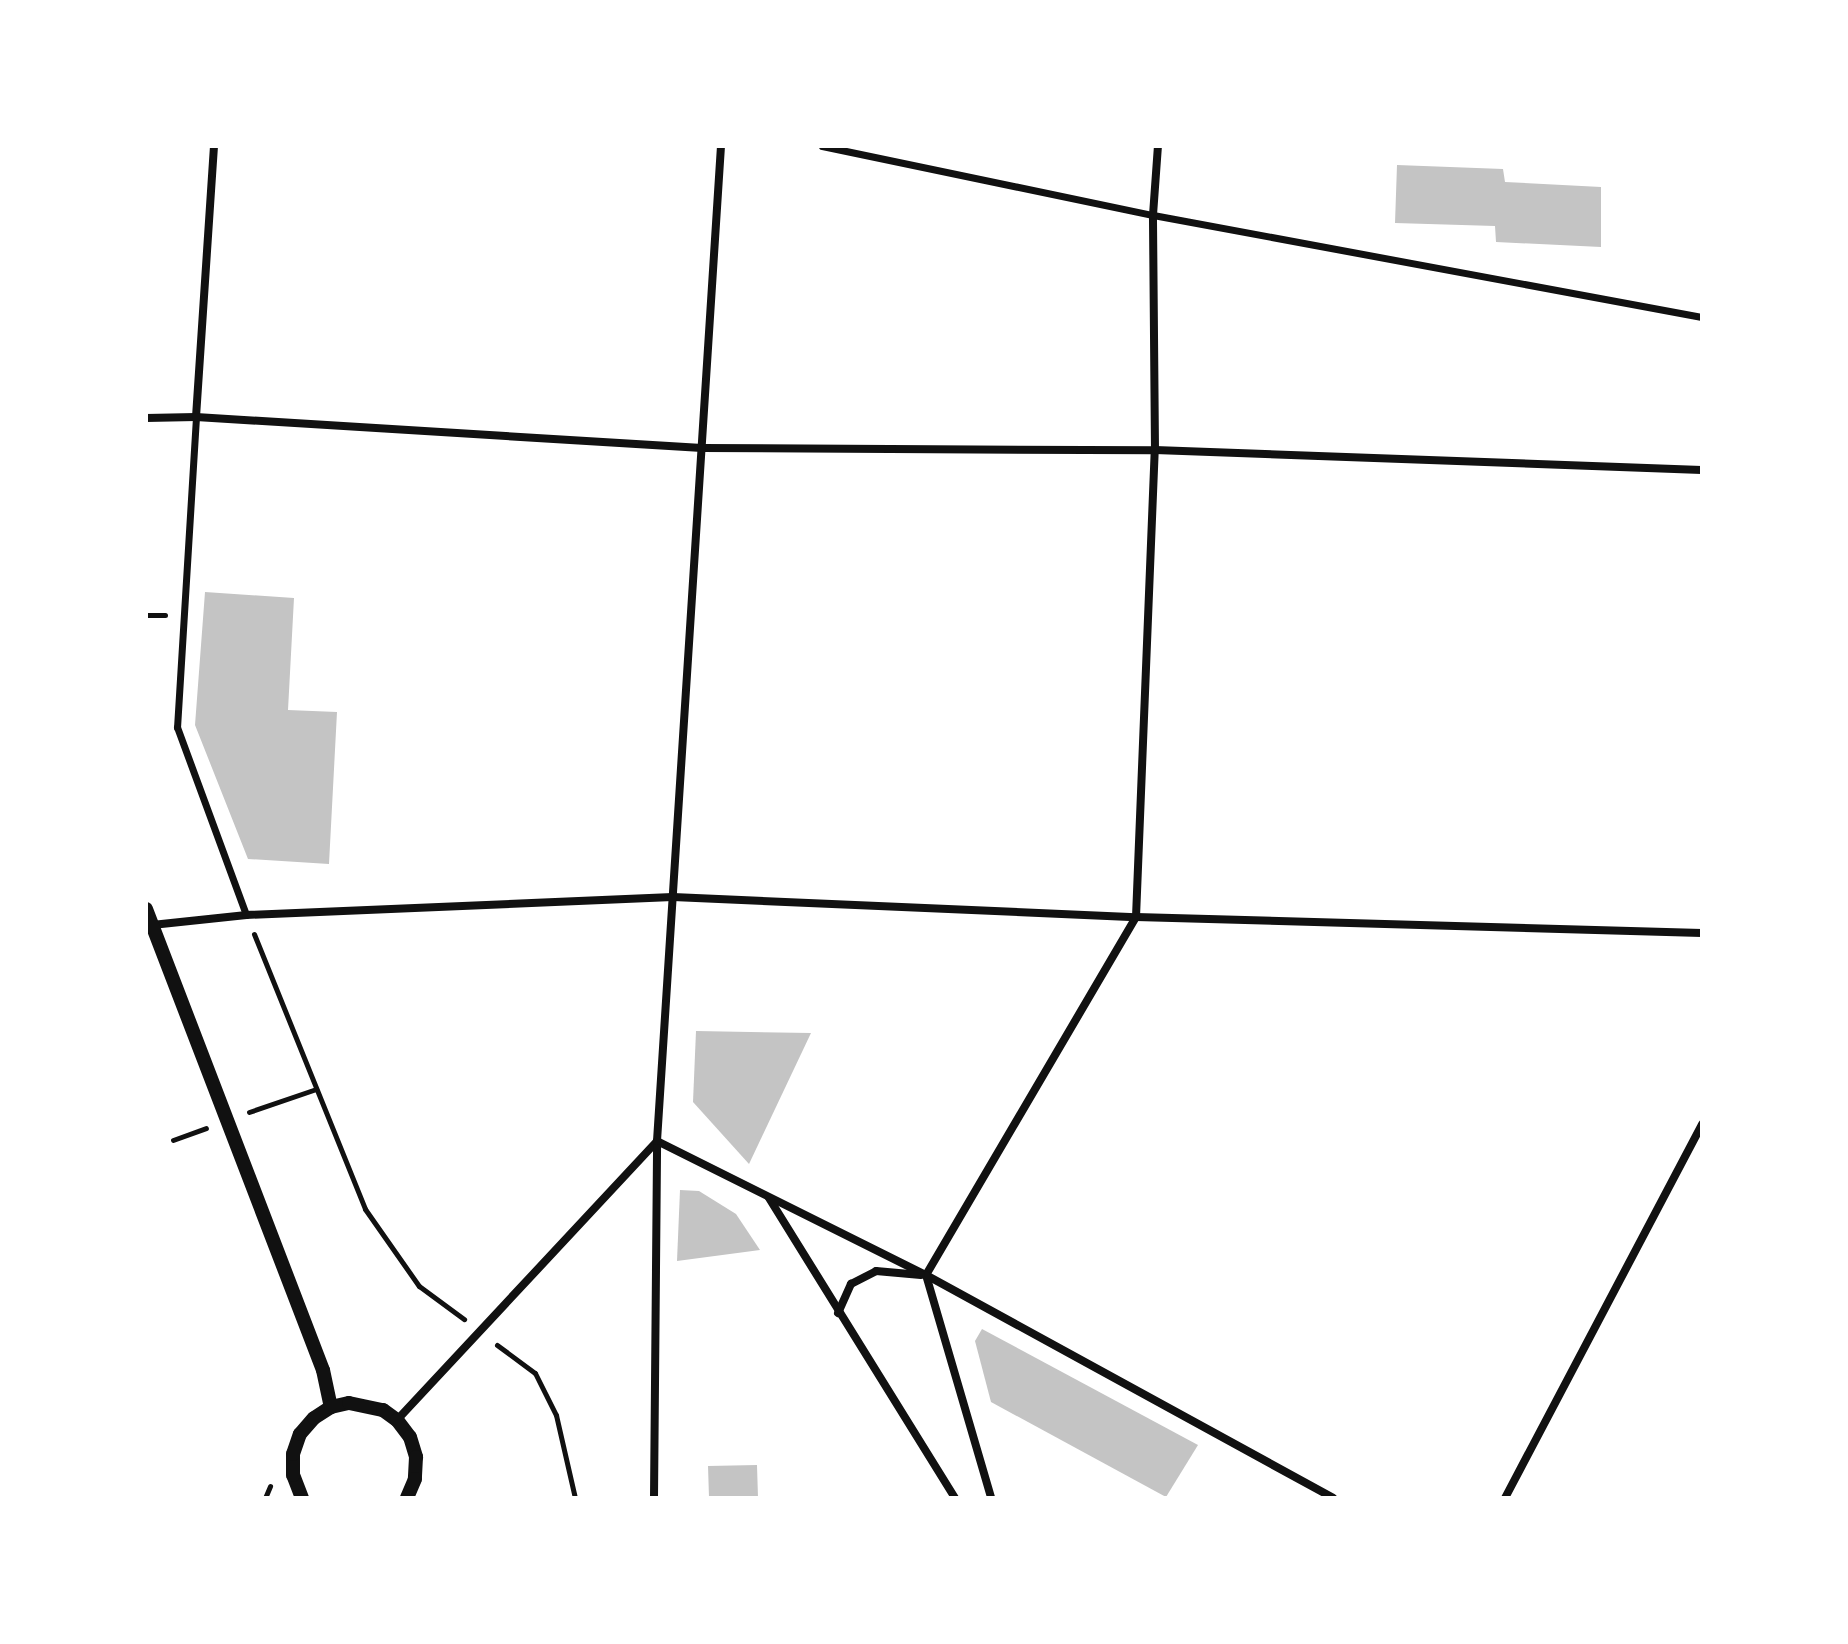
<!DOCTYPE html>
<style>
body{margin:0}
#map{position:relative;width:1848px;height:1644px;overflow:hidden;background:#fff;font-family:"Fira Sans Condensed",sans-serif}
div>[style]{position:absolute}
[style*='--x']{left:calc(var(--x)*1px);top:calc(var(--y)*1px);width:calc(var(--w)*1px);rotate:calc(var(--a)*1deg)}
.building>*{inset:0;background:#c4c4c4}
.path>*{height:5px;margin:-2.5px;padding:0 2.5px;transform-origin:2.5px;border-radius:2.5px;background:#111}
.pedestrian>*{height:7px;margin:-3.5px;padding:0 3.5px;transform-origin:3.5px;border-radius:3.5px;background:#111}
.minor>*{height:8px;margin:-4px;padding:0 4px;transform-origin:4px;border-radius:4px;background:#111}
.tertiary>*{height:14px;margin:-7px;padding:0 7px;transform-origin:7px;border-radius:7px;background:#111}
span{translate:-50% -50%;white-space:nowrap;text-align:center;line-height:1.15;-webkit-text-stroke:7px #fff;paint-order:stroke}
.frame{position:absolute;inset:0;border:148px solid #fff;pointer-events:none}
</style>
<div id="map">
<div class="building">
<div style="clip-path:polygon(1397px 165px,1503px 169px,1505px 182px,1601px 187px,1601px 247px,1496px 242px,1495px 226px,1395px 223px)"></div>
<div style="clip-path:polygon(205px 592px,294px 598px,288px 710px,337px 712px,329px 864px,248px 859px,195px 725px)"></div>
<div style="clip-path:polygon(696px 1031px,811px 1033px,749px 1164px,693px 1102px)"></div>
<div style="clip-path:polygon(680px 1190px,699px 1191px,736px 1214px,760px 1250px,677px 1261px)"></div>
<div style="clip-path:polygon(982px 1329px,1198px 1445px,1166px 1497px,991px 1402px,975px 1341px)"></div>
<div style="clip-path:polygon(757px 1465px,758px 1498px,709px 1498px,708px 1466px)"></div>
</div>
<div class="path">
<div style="--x:146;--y:615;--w:19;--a:0"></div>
<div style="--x:254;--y:934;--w:297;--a:68"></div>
<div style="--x:365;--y:1209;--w:94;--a:55"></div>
<div style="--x:419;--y:1286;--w:56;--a:36.3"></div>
<div style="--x:249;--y:1112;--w:71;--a:-18.9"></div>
<div style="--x:173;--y:1140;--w:35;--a:-20"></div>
<div style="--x:497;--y:1345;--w:47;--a:36.4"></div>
<div style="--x:535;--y:1373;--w:47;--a:63.4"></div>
<div style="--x:556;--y:1415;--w:85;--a:77.1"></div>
<div style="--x:265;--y:1498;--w:13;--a:-67"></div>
</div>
<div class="pedestrian">
<div style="--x:822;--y:146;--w:338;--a:11.8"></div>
<div style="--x:1153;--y:215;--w:558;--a:10.53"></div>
<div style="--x:196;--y:417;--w:311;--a:93.5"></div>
<div style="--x:177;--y:727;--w:200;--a:69.8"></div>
</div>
<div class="minor">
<div style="--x:196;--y:417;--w:272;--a:-86.2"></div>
<div style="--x:146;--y:418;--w:50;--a:-1.1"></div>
<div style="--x:196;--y:417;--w:507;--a:3.51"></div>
<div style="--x:702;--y:448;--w:453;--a:0.3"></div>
<div style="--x:1155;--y:450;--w:547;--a:2.09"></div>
<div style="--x:152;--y:925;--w:95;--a:-6.1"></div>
<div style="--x:246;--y:915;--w:427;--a:-2.4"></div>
<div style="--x:673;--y:897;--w:463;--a:2.5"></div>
<div style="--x:1136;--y:917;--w:566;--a:1.62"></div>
<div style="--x:657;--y:1141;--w:301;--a:26.5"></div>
<div style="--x:926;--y:1275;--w:464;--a:28.7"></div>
<div style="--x:769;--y:1198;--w:353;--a:58.2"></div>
<div style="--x:926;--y:1275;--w:415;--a:-59.6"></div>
<div style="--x:1136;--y:917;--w:467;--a:-87.7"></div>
<div style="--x:1155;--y:450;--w:235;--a:-90.5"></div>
<div style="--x:1153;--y:215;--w:69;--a:-85.9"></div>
<div style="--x:926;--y:1275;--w:232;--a:73.7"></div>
<div style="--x:838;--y:1313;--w:32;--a:-66"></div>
<div style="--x:851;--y:1284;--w:28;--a:-27"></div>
<div style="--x:876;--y:1271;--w:45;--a:5.1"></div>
<div style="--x:397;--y:1420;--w:381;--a:-47"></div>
<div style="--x:654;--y:1498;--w:357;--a:-89.5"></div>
<div style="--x:657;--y:1141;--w:997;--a:-86.32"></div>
<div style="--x:1505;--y:1498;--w:423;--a:-62.2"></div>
</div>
<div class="tertiary">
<div style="--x:146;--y:909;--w:494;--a:69"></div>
<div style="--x:323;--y:1370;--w:38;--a:78"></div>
<div style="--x:302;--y:1498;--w:25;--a:-111"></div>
<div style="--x:293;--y:1475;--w:21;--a:-90"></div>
<div style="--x:293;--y:1454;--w:21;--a:-71"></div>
<div style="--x:300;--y:1434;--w:21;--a:-49"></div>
<div style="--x:314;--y:1418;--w:20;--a:-33"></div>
<div style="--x:331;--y:1407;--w:18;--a:-13"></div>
<div style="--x:349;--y:1403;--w:35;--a:12"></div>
<div style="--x:383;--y:1410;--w:17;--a:36"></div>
<div style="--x:397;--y:1420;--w:21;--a:53"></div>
<div style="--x:410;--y:1437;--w:21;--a:73"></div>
<div style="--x:416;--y:1457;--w:22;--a:93"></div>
<div style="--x:415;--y:1479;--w:21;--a:113"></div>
</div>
<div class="frame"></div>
</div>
